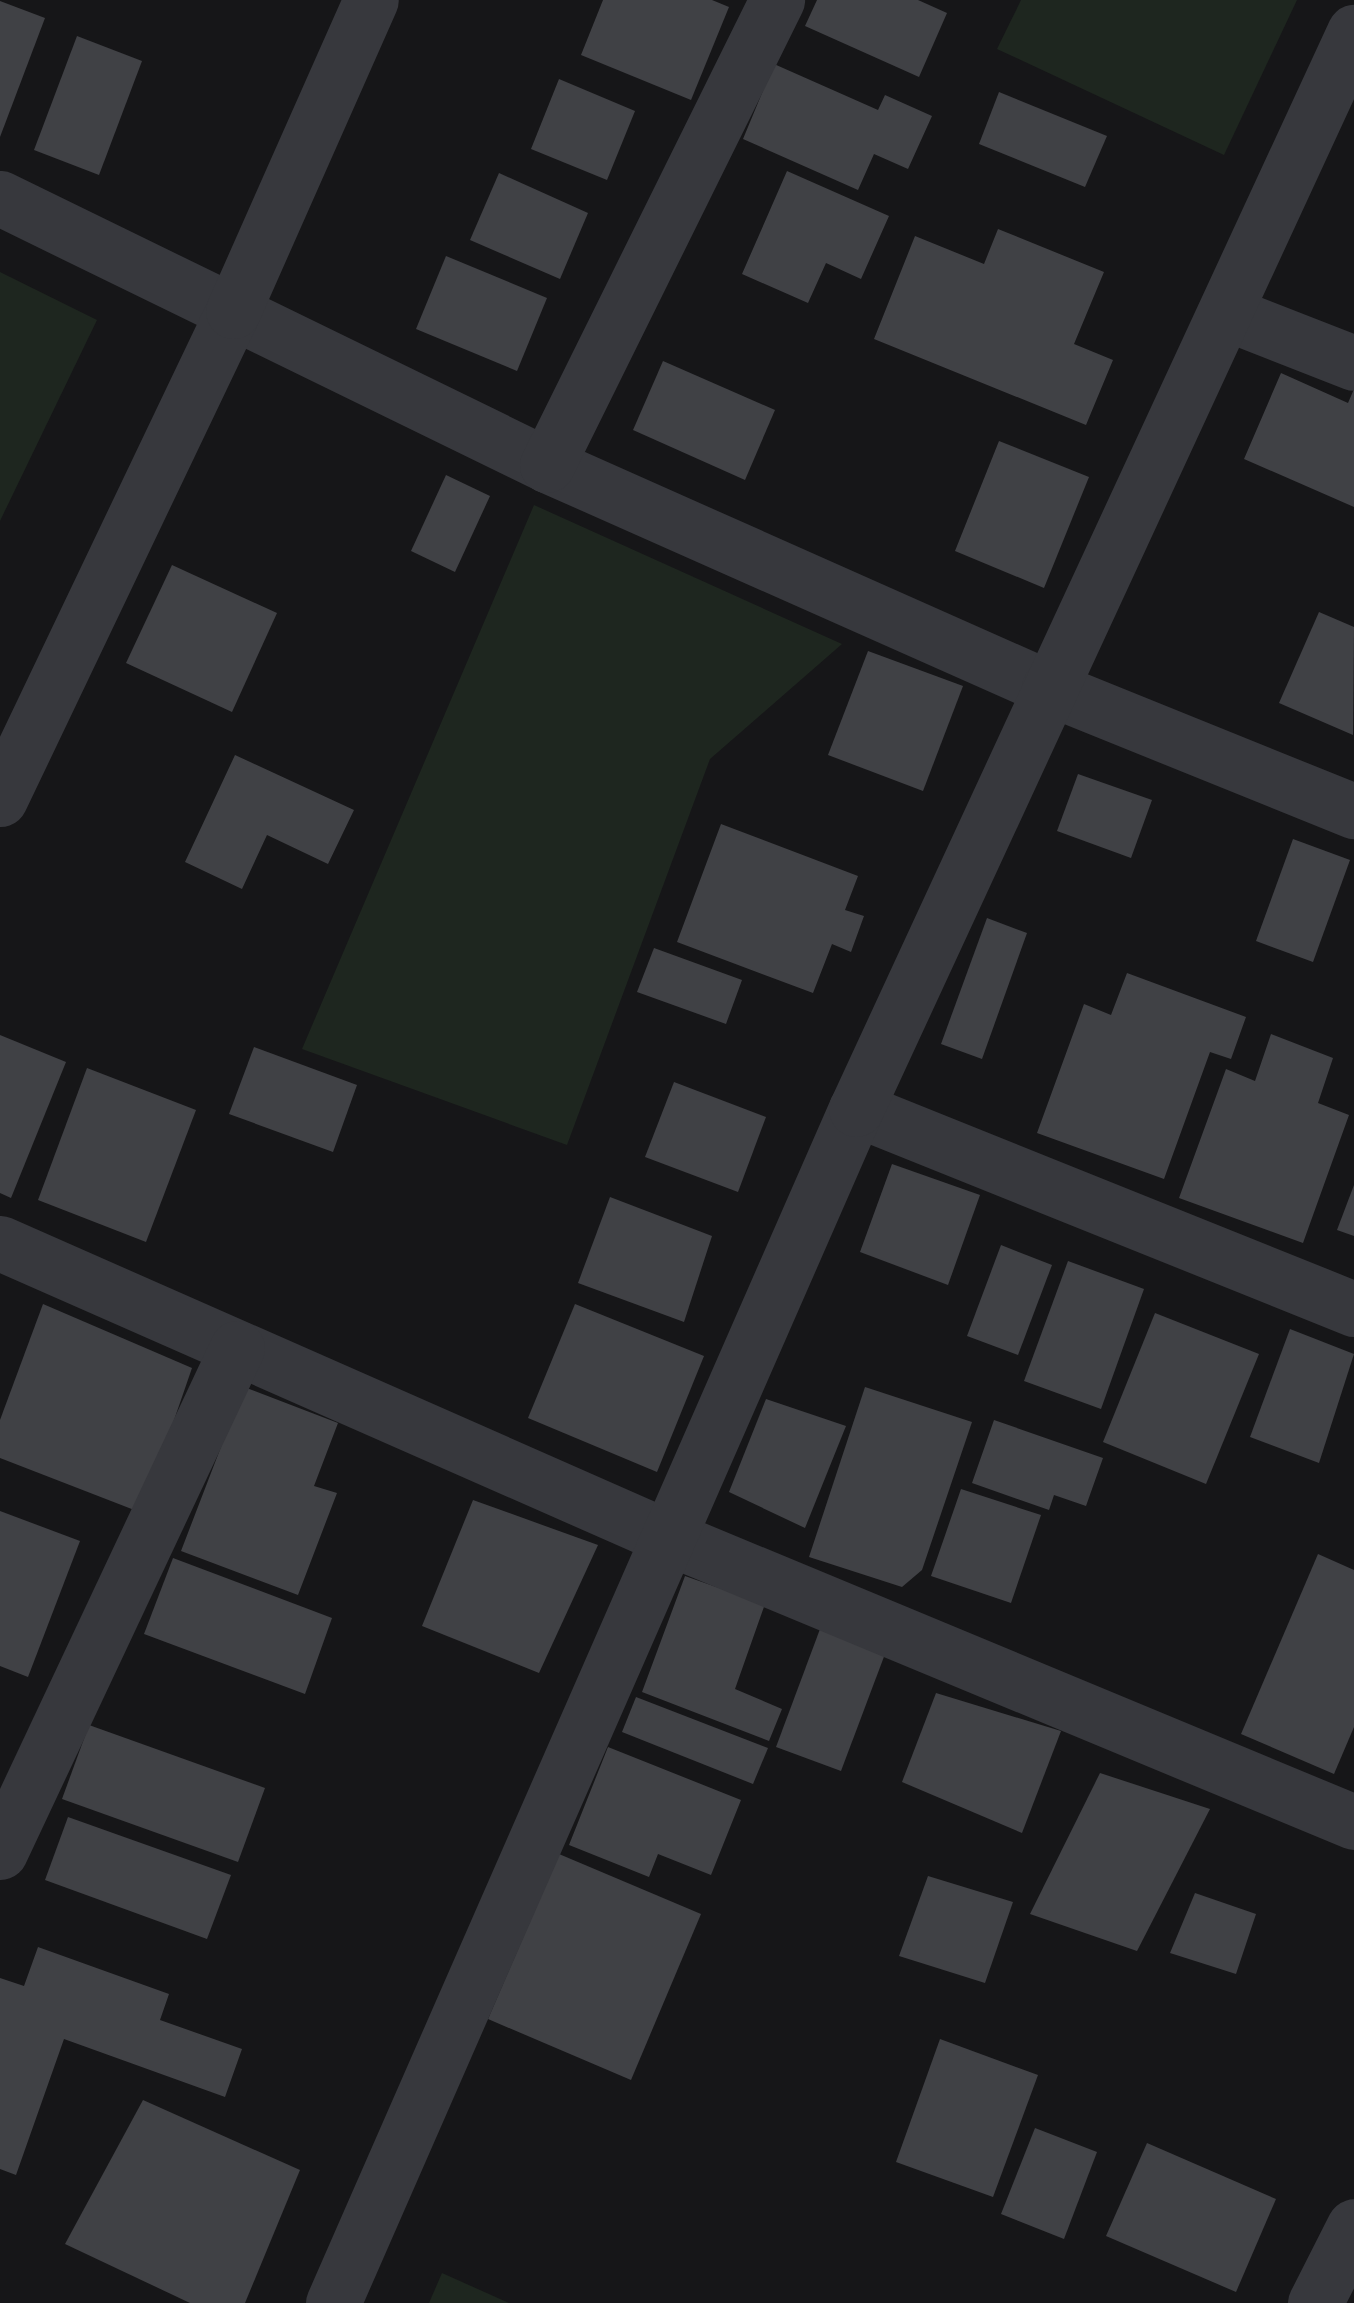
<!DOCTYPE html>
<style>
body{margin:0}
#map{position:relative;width:1354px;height:2303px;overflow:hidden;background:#161618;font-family:Rubik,sans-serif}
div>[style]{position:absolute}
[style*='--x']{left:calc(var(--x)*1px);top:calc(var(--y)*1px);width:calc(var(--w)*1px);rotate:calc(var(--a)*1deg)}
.green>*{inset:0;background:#1e261f}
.building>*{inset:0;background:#404145}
.minor>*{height:55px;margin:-27.5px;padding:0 27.5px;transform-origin:27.5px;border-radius:27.5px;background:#37383d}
span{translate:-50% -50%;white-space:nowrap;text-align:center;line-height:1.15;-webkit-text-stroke:8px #111113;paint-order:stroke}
</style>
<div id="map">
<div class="green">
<div style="clip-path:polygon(1021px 0,1297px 0,1224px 155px,997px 49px)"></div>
<div style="clip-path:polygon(0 272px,97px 320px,0 521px)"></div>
<div style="clip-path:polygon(534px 505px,842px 644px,710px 759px,567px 1145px,302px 1049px)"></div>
<div style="clip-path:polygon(442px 2273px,509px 2303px,429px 2303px)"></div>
</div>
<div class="building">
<div style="clip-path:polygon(603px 0,712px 0,729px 7px,691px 100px,581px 55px)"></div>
<div style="clip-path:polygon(817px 0,918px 0,947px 13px,919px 77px,805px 26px)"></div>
<div style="clip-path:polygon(0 1px,45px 18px,0 137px)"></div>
<div style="clip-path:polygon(77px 36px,142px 61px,99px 175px,34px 150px)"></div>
<div style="clip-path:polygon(774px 64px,878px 110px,885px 95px,932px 116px,908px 169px,874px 154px,858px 190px,743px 139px)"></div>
<div style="clip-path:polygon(559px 79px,635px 111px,607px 180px,531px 149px)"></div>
<div style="clip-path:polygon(999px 92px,1107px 136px,1085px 187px,979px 144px)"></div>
<div style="clip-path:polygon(787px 171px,889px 216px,861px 279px,826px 263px,808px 303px,742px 274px)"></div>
<div style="clip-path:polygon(499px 173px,588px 213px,560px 279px,470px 240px)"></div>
<div style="clip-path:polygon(998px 229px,1104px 272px,1074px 344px,1113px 360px,1086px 425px,874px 339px,915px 236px,984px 264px)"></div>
<div style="clip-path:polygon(446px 256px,547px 298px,517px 371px,416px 329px)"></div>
<div style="clip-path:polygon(663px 361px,775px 410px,745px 480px,633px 430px)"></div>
<div style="clip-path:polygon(1281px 373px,1348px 403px,1354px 389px,1354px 507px,1244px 459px)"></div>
<div style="clip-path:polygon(999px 441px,1089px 477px,1044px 588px,955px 551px)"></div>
<div style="clip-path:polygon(446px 475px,490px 496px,455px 572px,411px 551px)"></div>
<div style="clip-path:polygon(172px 565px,277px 613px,232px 712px,126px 663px)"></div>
<div style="clip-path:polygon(1319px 612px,1354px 627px,1353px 735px,1279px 703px)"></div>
<div style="clip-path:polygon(868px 651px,963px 686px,923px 791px,828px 755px)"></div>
<div style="clip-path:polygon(235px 755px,354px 810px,328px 864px,267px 835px,242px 889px,185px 862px)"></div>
<div style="clip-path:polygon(1078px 774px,1152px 800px,1131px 858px,1057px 831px)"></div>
<div style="clip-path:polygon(721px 824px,858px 876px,845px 910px,864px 916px,851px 952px,832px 944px,813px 993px,677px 942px)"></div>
<div style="clip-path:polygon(1293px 839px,1350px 860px,1313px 962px,1256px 941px)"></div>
<div style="clip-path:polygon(987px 918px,1027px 933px,982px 1059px,941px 1044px)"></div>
<div style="clip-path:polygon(654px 948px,742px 980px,726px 1024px,637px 992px)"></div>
<div style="clip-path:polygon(1127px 973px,1246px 1017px,1231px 1059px,1210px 1052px,1164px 1179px,1037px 1133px,1084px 1004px,1111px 1015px)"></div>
<div style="clip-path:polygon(1271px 1034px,1333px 1058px,1318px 1103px,1349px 1115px,1303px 1243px,1179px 1198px,1226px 1069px,1255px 1081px)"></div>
<div style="clip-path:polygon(0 1035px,66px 1062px,11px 1198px,0 1193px)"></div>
<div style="clip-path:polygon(254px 1047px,357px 1085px,333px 1152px,229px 1114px)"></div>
<div style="clip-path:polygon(87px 1068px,196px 1110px,146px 1242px,38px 1200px)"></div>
<div style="clip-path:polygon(674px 1082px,766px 1117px,738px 1192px,645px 1157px)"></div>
<div style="clip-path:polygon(892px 1164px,980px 1195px,948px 1285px,860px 1252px)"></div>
<div style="clip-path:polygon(1354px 1185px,1354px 1236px,1337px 1230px)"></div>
<div style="clip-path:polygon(610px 1197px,712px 1236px,684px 1322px,578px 1283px)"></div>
<div style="clip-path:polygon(1001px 1245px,1052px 1265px,1018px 1355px,967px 1336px)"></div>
<div style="clip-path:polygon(1068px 1261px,1144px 1289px,1101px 1409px,1024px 1381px)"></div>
<div style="clip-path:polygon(43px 1304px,192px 1368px,142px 1513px,0 1458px,0 1420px)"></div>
<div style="clip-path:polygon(575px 1304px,704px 1356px,657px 1472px,528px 1418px)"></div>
<div style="clip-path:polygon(1155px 1313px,1259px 1354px,1206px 1484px,1103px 1442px)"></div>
<div style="clip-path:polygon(1290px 1329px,1354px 1354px,1319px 1463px,1250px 1437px)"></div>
<div style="clip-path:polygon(244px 1387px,338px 1423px,314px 1486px,337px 1493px,298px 1595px,181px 1551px)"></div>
<div style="clip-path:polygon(865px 1387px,972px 1422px,922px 1570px,902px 1587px,809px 1557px)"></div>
<div style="clip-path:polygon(766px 1399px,846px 1426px,805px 1528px,729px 1492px)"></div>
<div style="clip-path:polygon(994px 1420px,1103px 1458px,1086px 1506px,1054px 1495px,1049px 1510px,972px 1483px)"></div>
<div style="clip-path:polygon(961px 1489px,1041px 1515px,1011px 1603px,931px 1576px)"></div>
<div style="clip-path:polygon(473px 1500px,598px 1545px,539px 1673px,422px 1626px)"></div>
<div style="clip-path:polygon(0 1511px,80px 1541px,28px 1677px,0 1666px)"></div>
<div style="clip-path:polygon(1318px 1554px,1354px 1570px,1354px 1727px,1334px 1774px,1241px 1734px)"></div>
<div style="clip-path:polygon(173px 1558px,332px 1618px,305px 1694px,144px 1634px)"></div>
<div style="clip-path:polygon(685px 1576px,765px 1604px,735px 1689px,782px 1709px,769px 1741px,642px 1692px)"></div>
<div style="clip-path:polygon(823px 1621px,888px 1646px,841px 1771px,776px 1747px)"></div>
<div style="clip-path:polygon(936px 1693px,1061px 1731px,1022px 1833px,902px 1782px)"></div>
<div style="clip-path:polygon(636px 1697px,768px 1748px,753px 1784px,622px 1732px)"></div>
<div style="clip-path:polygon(89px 1725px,265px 1788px,238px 1862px,62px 1799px)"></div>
<div style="clip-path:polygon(608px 1747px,741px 1800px,711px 1875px,658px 1854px,649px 1877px,569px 1845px)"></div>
<div style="clip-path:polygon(1100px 1773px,1210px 1809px,1137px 1951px,1030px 1914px)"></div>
<div style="clip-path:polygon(68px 1817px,231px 1875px,207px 1939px,45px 1880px)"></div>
<div style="clip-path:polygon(559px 1854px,701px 1914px,631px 2080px,488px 2019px)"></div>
<div style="clip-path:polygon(928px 1876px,1013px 1902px,985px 1983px,899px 1956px)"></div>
<div style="clip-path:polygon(1195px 1893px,1256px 1914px,1236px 1974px,1170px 1953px)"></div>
<div style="clip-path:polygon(38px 1947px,169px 1994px,160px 2020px,242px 2049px,225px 2097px,64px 2039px,16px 2175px,0 2169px,0 1978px,24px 1986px)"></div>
<div style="clip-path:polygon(940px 2039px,1038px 2075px,993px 2197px,896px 2162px)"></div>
<div style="clip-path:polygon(143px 2100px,300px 2170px,245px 2303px,190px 2303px,65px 2244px)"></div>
<div style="clip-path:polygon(1035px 2128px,1097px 2152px,1064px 2239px,1001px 2214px)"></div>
<div style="clip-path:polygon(1147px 2143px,1276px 2199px,1236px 2292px,1106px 2236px)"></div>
</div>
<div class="minor">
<div style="--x:0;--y:198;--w:609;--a:26.02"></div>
<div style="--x:547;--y:465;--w:549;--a:23.95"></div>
<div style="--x:1049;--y:688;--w:329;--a:22"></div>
<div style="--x:1226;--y:313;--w:137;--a:21.3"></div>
<div style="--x:547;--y:465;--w:519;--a:-63.68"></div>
<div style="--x:0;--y:799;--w:541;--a:-64.48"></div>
<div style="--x:233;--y:311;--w:340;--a:-66.1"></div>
<div style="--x:856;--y:1109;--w:537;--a:21.88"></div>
<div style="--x:0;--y:1243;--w:734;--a:23.77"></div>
<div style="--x:672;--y:1539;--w:738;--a:22.54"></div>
<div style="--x:0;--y:1852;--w:557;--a:-64.82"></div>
<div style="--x:333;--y:2303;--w:1304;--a:-66.35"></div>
<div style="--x:856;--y:1109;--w:1187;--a:-65.18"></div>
<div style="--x:1315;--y:2303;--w:86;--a:-63.1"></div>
</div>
</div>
